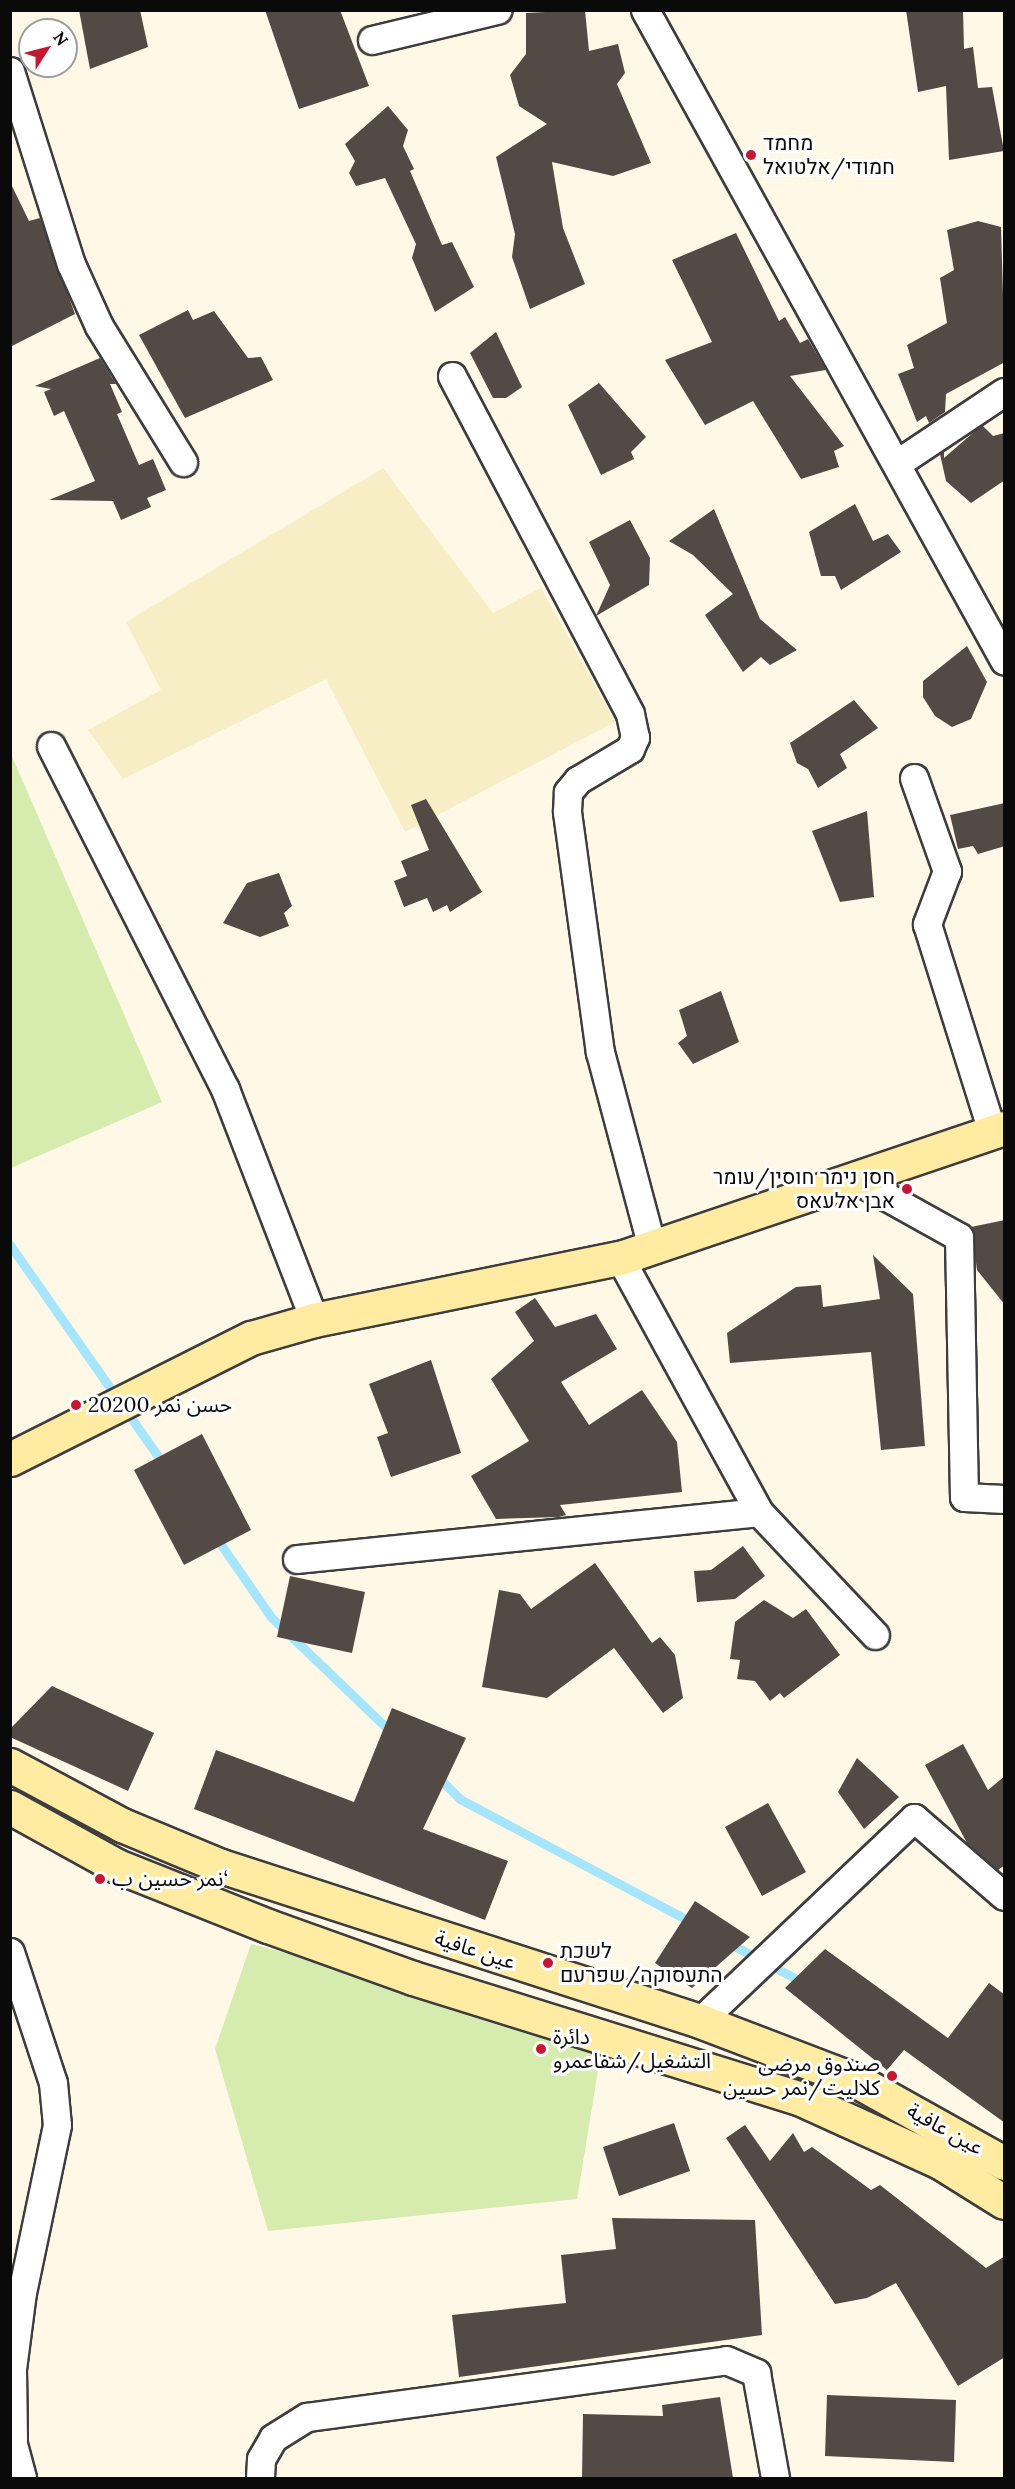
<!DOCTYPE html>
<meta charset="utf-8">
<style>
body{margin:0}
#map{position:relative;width:1015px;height:2489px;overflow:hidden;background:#fff8e7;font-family:Lora,"Noto Sans Arabic",Heebo,serif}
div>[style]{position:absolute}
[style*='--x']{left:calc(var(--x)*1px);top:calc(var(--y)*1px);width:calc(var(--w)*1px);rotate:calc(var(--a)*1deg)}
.farmland>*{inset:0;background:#f7eec5}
.green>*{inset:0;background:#d5ecae}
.stream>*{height:9px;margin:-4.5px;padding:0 4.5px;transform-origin:4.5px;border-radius:4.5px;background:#a6e5fc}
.building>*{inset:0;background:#534945}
.roads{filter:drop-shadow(2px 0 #3d3d3d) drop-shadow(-2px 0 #3d3d3d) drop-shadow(0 2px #3d3d3d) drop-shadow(0 -2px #3d3d3d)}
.street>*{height:27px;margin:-13.5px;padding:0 13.5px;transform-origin:13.5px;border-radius:13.5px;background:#fff}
.secondary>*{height:33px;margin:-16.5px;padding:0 16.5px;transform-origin:16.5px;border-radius:16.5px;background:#ffeba2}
.dots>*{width:16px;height:16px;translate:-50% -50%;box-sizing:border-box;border:3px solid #fff;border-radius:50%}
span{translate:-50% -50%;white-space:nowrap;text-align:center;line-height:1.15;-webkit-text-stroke:6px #fff;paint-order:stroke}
.poi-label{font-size:21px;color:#0a0a0a}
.left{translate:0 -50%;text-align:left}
.right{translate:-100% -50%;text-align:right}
.street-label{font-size:21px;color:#0a0a0a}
.frame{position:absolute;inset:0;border:12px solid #0a0a0a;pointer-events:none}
.north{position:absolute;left:18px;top:18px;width:60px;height:60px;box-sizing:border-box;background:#fff;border:2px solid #9d9d9d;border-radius:50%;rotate:54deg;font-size:16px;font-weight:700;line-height:24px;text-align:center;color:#0a0a0a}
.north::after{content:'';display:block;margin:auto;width:21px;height:27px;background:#c51732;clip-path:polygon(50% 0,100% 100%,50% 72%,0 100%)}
</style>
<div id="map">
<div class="farmland">
<div style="clip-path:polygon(383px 468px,493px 613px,541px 588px,615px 722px,405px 832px,326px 679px,123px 779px,88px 730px,161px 690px,126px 622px)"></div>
</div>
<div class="green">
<div style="clip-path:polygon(11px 754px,162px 1102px,11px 1168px,10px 1168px)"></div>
<div style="clip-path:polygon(251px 1944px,604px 2034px,577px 2199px,268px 2231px,215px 2049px)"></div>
</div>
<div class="stream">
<div style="--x:10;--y:1245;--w:270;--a:55"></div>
<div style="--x:215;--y:1536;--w:98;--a:55.3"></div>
<div style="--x:271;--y:1617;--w:169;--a:43.8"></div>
<div style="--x:436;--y:1775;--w:34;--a:45"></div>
<div style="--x:460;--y:1799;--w:264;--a:28"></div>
<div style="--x:729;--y:1943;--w:85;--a:28.1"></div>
</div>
<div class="building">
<div style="clip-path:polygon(79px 10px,140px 10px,148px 47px,90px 69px)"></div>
<div style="clip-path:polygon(265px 10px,340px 10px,369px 86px,299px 109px)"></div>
<div style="clip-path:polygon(585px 10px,589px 51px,618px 44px,625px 73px,617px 84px,651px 163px,613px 176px,552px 162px,563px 228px,585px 284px,530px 309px,512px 257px,515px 234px,496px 157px,547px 124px,519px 106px,510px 75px,526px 54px,526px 13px)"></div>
<div style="clip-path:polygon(906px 10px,963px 10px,964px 49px,973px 47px,978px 88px,992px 87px,1004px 151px,949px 160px,946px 86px,918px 92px)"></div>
<div style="clip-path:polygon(388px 106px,408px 130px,403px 146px,414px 169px,410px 171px,442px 245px,452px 242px,474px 287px,435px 312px,412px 258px,416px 244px,385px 178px,356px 186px,349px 173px,355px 161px,345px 144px)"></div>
<div style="clip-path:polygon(10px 182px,29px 221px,40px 218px,75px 314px,10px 347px)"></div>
<div style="clip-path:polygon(978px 221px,1001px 227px,1005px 362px,946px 394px,945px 412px,929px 423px,926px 416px,917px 422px,898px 374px,914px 368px,907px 345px,947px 323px,940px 278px,954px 270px,947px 230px)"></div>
<div style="clip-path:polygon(736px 233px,779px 321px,785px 317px,800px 343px,808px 339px,826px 370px,790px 376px,844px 446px,834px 451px,839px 467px,801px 479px,753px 401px,705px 425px,665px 360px,712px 342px,672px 260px)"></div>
<div style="clip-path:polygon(188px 310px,193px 320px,214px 311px,248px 358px,261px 357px,273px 380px,185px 418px,139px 335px)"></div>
<div style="clip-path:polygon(496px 332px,522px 387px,506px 398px,493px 398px,470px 353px)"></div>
<div style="clip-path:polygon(100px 358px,116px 384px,110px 384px,122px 412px,117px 414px,139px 465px,153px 459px,166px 490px,147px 498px,151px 507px,121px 520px,113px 501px,49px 500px,95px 481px,64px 411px,54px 416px,44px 392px,51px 389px,35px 386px)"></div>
<div style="clip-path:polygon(599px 383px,646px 437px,631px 452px,634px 459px,601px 475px,568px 405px)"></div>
<div style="clip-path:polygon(982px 425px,993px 436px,1005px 433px,1005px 480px,971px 503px,946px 481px,940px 454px,944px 451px,944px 458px)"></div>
<div style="clip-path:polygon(855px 504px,873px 541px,888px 534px,901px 552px,841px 590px,835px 576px,821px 576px,809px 532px)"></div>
<div style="clip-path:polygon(714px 509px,760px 619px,797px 650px,770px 665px,761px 657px,743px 672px,705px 615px,733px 594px,693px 555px,669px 541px)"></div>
<div style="clip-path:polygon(630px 520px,650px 558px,649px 585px,596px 616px,610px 585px,589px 542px)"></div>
<div style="clip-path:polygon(967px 646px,987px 682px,971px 719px,952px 727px,935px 716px,923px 697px,923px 681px)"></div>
<div style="clip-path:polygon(854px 700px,878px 728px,840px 754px,847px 768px,818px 788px,808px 769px,797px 763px,790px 743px)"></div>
<div style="clip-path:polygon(426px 799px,482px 892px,450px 912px,447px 905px,433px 912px,427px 898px,404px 907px,394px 881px,407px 876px,401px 861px,429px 850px,411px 805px)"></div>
<div style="clip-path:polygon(1005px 803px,1005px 846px,978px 854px,973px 846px,958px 849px,950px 815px)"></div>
<div style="clip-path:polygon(867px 811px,874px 897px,840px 902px,812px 831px)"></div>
<div style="clip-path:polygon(279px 873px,292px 906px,284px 913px,289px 926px,260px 937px,223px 923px,247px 883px)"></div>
<div style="clip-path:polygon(721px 991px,739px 1042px,693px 1064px,678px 1043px,687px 1036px,679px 1010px)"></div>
<div style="clip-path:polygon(1005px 1220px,1005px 1305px,977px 1270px,971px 1227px)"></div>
<div style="clip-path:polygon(873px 1255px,913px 1294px,925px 1446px,881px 1450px,871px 1352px,730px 1363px,727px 1333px,796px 1287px,821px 1285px,823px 1307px,880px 1299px)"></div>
<div style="clip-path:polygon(535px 1298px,555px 1327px,596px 1314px,617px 1349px,561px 1382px,589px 1425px,642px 1390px,677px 1442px,682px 1492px,560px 1505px,566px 1515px,559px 1517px,496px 1519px,471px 1476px,529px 1441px,491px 1379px,534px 1341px,515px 1312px)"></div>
<div style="clip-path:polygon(431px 1360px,461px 1453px,391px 1477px,377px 1437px,388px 1433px,369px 1384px)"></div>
<div style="clip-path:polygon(202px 1434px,251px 1530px,184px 1565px,134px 1470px)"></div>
<div style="clip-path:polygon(743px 1546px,765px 1576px,735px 1599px,697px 1602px,694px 1571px,711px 1570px)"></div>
<div style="clip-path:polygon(595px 1563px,652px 1643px,660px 1637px,675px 1655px,683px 1698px,663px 1713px,614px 1648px,547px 1698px,482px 1687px,499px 1590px,520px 1594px,531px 1609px)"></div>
<div style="clip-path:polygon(290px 1576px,365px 1592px,352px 1653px,277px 1637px)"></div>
<div style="clip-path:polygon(764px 1600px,793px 1618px,806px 1609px,840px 1655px,784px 1698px,780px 1693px,770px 1701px,755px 1681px,737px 1679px,740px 1660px,730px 1659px,735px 1622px)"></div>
<div style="clip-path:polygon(52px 1686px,154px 1733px,128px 1791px,10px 1737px,10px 1729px)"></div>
<div style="clip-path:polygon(392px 1708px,466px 1738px,423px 1829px,508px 1861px,485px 1920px,194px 1809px,216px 1750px,354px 1802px)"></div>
<div style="clip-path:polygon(963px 1744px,988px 1790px,1005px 1776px,1005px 1865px,998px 1870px,967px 1843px,925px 1765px)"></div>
<div style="clip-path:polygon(857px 1758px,899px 1797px,864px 1829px,838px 1792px)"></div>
<div style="clip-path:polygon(768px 1803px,806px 1872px,762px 1896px,725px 1827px)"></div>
<div style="clip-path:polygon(695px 1901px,750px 1937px,692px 1988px,655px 1963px)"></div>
<div style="clip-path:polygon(825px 1949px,948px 2038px,989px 1983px,1005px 1995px,1005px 2123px,904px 2050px,887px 2070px,785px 1988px)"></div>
<div style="clip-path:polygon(674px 2123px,690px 2171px,619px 2196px,603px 2147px)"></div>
<div style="clip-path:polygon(745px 2125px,770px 2161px,793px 2133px,804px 2152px,812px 2147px,871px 2190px,880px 2185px,986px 2268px,1005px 2256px,1005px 2357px,958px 2386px,896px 2283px,867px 2298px,835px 2304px,726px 2138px)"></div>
<div style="clip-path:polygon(612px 2218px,755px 2220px,762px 2335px,459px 2377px,452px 2315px,566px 2303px,561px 2255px,616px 2249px)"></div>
<div style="clip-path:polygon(827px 2395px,956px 2400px,954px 2462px,825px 2456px)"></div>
<div style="clip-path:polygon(720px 2397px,733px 2478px,582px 2478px,583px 2414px,663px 2416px,662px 2405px)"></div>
</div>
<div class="roads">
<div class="street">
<div style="--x:645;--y:10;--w:743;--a:61.09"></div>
<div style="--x:372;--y:40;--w:129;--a:-13.5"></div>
<div style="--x:10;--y:71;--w:202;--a:72.5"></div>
<div style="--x:71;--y:264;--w:68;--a:65.7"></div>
<div style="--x:99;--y:326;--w:160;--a:58.3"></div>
<div style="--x:452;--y:376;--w:382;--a:62.2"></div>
<div style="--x:630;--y:714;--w:24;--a:78"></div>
<div style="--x:635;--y:737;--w:13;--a:113"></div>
<div style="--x:630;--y:749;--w:61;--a:149.2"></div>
<div style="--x:578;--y:780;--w:16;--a:130"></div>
<div style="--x:568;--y:792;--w:20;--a:93"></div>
<div style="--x:567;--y:812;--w:242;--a:82.2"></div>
<div style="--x:600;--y:1052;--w:202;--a:75.1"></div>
<div style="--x:899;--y:462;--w:126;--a:-33.7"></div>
<div style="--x:51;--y:746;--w:385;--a:63.1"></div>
<div style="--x:225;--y:1089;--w:248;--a:68.9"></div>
<div style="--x:914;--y:778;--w:99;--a:70.5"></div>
<div style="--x:947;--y:871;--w:57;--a:110.7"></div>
<div style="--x:927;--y:924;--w:218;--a:72.6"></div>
<div style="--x:853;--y:1178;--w:121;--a:29.1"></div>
<div style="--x:959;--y:1237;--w:260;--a:88.9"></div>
<div style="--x:964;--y:1497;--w:40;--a:2.9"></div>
<div style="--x:620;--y:1258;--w:290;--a:61.3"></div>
<div style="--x:759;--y:1512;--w:169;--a:46.7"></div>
<div style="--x:297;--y:1559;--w:464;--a:-5.8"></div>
<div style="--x:10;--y:1952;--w:138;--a:71.8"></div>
<div style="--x:53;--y:2083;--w:42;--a:84.6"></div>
<div style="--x:57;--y:2125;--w:171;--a:101.8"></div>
<div style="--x:22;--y:2292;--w:78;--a:97.4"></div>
<div style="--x:12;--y:2369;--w:75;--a:89.2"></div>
<div style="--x:13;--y:2444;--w:35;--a:75"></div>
<div style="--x:700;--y:2021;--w:295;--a:-43.5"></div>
<div style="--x:914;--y:1818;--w:119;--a:40.9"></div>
<div style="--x:260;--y:2478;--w:19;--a:-87"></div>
<div style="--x:261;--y:2459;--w:24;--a:-60"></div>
<div style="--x:273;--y:2438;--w:40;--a:-32"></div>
<div style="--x:307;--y:2417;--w:423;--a:-7.7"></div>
<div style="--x:726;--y:2360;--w:33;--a:23"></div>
<div style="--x:756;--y:2373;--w:107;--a:79.7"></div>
</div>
<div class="secondary">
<div style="--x:10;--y:1459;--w:270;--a:-26.7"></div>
<div style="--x:251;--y:1338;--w:66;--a:-15.9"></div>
<div style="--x:314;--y:1320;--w:312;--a:-11.5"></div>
<div style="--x:620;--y:1258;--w:405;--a:-18.7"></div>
<div style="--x:10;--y:1765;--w:127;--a:28.2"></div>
<div style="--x:122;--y:1825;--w:107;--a:22.5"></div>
<div style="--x:221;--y:1866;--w:503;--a:17.93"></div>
<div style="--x:700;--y:2021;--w:168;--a:20.9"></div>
<div style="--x:857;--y:2081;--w:168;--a:29.2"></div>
<div style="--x:10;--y:1807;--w:122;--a:28.9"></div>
<div style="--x:117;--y:1866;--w:162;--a:21.7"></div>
<div style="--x:268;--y:1926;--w:154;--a:19.7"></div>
<div style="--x:413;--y:1978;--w:406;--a:17.3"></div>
<div style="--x:801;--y:2099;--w:153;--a:24.4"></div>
<div style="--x:940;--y:2162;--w:75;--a:32"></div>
</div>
</div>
<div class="dots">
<div style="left:751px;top:155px;background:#c51732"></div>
<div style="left:907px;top:1189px;background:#c51732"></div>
<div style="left:76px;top:1405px;background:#c51732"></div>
<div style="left:100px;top:1879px;background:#c51732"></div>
<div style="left:548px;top:1963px;background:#c51732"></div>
<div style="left:541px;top:2049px;background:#c51732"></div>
<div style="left:892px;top:2076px;background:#c51732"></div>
</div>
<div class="poi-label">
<span class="left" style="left:763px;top:155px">מחמד<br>חמודי/אלטואל</span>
<span class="right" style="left:895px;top:1189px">חסן נימר חוסין/עומר<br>אבן אלעאס</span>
<span class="left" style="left:88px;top:1405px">حسن نمر 20200</span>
<span class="left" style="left:112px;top:1879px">نمر حسين ب‘</span>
<span class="left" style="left:560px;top:1963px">לשכת<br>התעסוקה/שפרעם</span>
<span class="left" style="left:553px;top:2049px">دائرة<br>التشغيل/شفاعمرو</span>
<span class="right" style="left:880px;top:2076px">صندوق مرضى<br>كلاليت/نمر حسين</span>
</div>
<div class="street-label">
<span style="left:475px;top:1950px;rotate:18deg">عين عافية</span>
<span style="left:945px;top:2129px;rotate:29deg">عين عافية</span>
</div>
<div class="frame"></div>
<div class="north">N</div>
</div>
